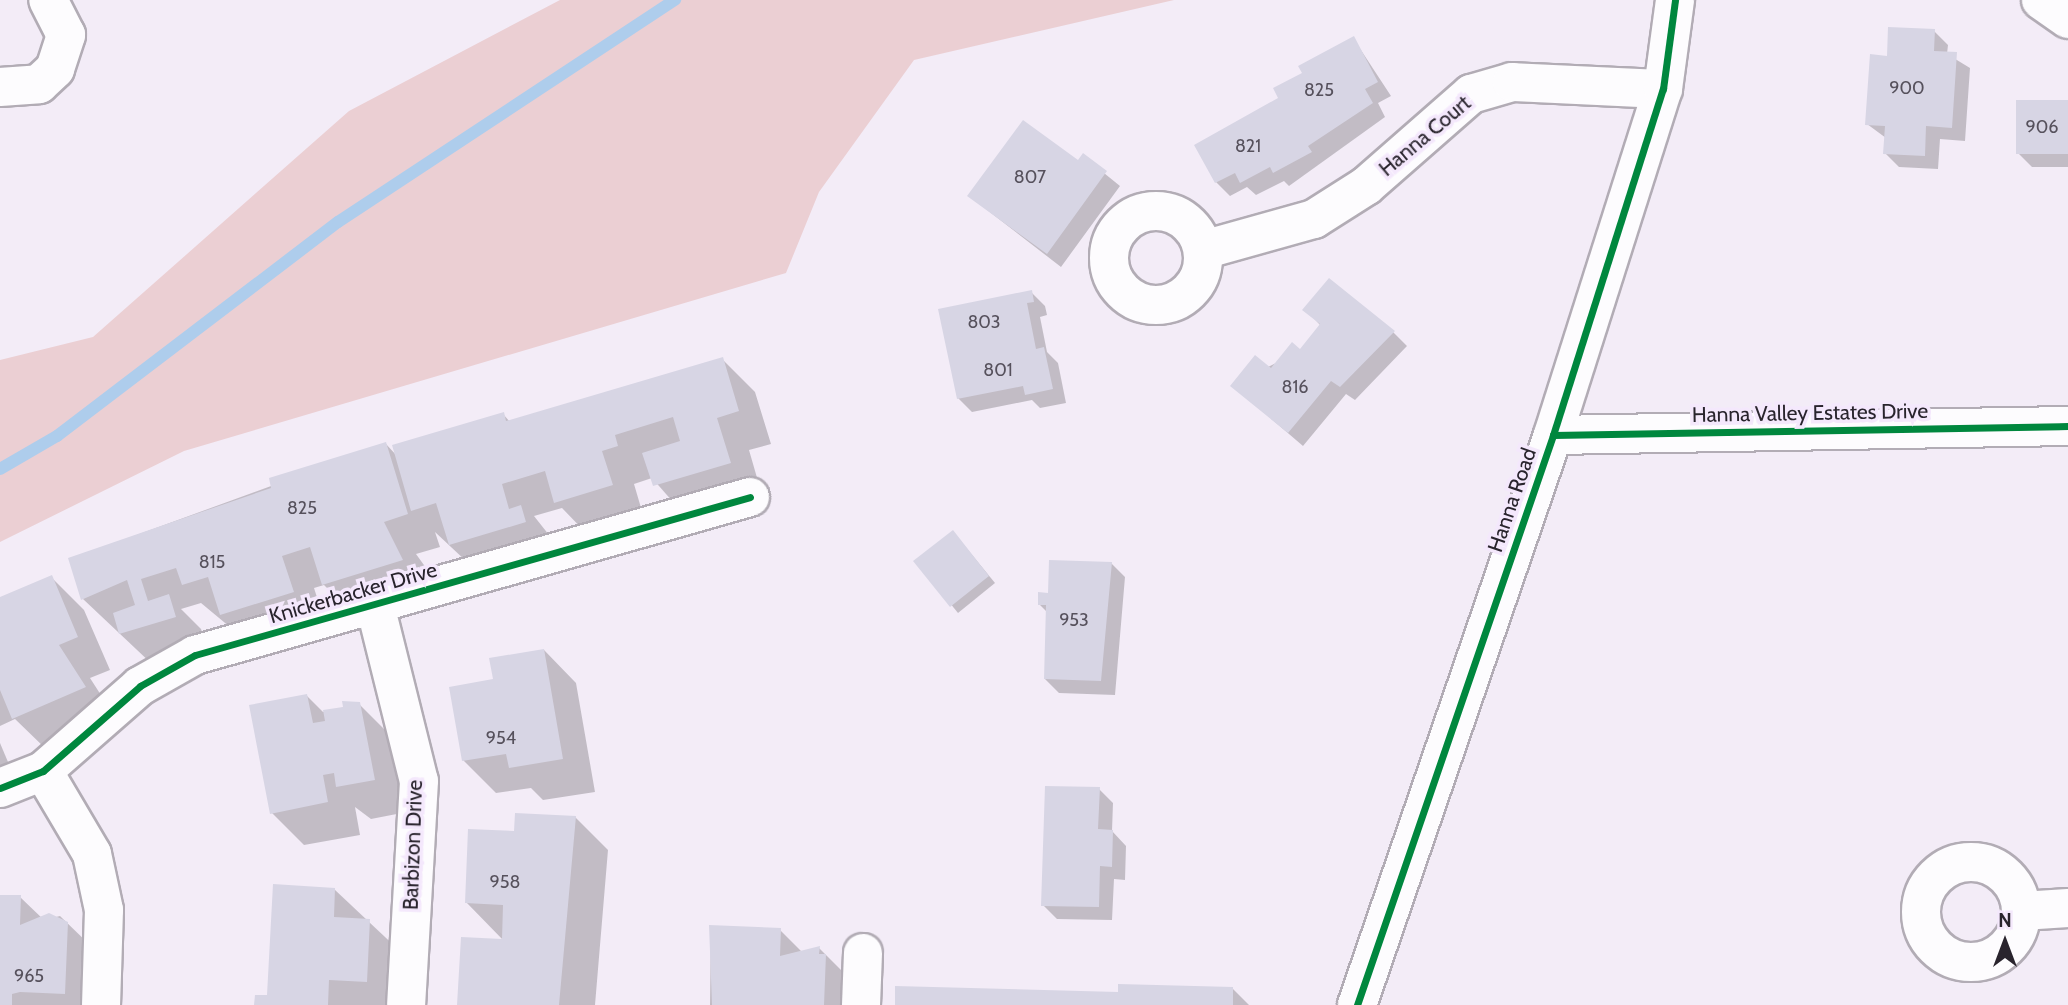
<!DOCTYPE html>
<style>
body{margin:0}
#map{position:relative;width:2068px;height:1005px;overflow:hidden;background:#f3ecf7;font-family:Cabin,sans-serif}
div>[style]{position:absolute}
[style*='--x']{left:calc(var(--x)*1px);top:calc(var(--y)*1px);width:calc(var(--w)*1px);rotate:calc(var(--a)*1deg)}
.green>*{inset:0;background:#ebcfd3}
.shadow>*{inset:0;background:#0003}
.stream>*{height:12px;margin:-6px;padding:0 6px;transform-origin:6px;border-radius:6px;background:#aecdec}
.building>*{inset:0;background:#d7d5e4}
.roads{filter:drop-shadow(2px 0 #b2acb5) drop-shadow(-2px 0 #b2acb5) drop-shadow(0 2px #b2acb5) drop-shadow(0 -2px #b2acb5)}
.minor>*{height:38px;margin:-19px;padding:0 19px;transform-origin:19px;border-radius:19px;background:#fdfcfe}
.minor>.ring{margin:-19px;padding:0;box-sizing:content-box;background:none;border:38px solid #fdfcfe;border-radius:50%}
.tertiary>*{height:38px;margin:-19px;padding:0 19px;transform-origin:19px;border-radius:19px;background:#fdfcfe}
.cycleway>*{height:7px;margin:-3.5px;padding:0 3.5px;transform-origin:3.5px;border-radius:3.5px;background:#00873e}
span{translate:-50% -50%;white-space:nowrap;text-align:center;line-height:1.15;-webkit-text-stroke:7px #f4e8fc;paint-order:stroke}
.number-label{font-size:18px;color:#56515c}
.number-label span{-webkit-text-stroke-width:0}
.street-label{font-size:21px;color:#29242d}
.north{position:absolute;left:1970px;top:907px;width:70px;height:70px;-webkit-text-stroke:5px #f4e8fc;paint-order:stroke;rotate:0deg;font-size:19px;font-weight:700;line-height:28px;text-align:center;color:#29242d}
.north::after{content:'';display:block;margin:auto;width:24px;height:32px;background:#29242d;clip-path:polygon(50% 0,100% 100%,50% 72%,0 100%)}
</style>
<div id="map">
<div class="green">
<div style="clip-path:polygon(560px 0,1174px 0,914px 60px,819px 192px,786px 273px,184px 451px,0 542px,0 360px,93px 337px,349px 111px)"></div>
</div>
<div class="shadow">
<div style="clip-path:polygon(1934px 31px,1948px 45px,1947px 54px,1970px 68px,1965px 141px,1940px 139px,1938px 169px,1899px 167px,1885px 153px,1886px 138px,1867px 124px,1889px 58px)"></div>
<div style="clip-path:polygon(1353px 38px,1391px 96px,1378px 103px,1385px 117px,1289px 186px,1284px 181px,1256px 195px,1247px 187px,1230px 196px,1216px 182px,1281px 99px)"></div>
<div style="clip-path:polygon(2068px 101px,2068px 167px,2032px 167px,2018px 153px)"></div>
<div style="clip-path:polygon(1083px 156px,1120px 186px,1061px 267px,969px 196px,1079px 163px)"></div>
<div style="clip-path:polygon(1031px 292px,1045px 306px,1047px 315px,1040px 317px,1047px 352px,1058px 363px,1066px 403px,1040px 408px,1032px 400px,972px 412px,958px 398px)"></div>
<div style="clip-path:polygon(1305px 309px,1393px 332px,1407px 346px,1355px 400px,1346px 394px,1303px 446px,1232px 385px,1300px 351px,1321px 326px)"></div>
<div style="clip-path:polygon(722px 359px,755px 392px,771px 444px,749px 450px,762px 495px,687px 518px,652px 478px,634px 484px,644px 518px,588px 535px,562px 508px,534px 516px,553px 540px,483px 577px,435px 532px,440px 547px,416px 554px,429px 572px,356px 617px,324px 585px,314px 588px,326px 625px,254px 647px,201px 603px,181px 609px,201px 629px,208px 649px,154px 666px,83px 599px,71px 559px,386px 444px,397px 456px,503px 414px,510px 422px)"></div>
<div style="clip-path:polygon(959px 539px,995px 583px,958px 613px,916px 561px)"></div>
<div style="clip-path:polygon(1111px 563px,1125px 577px,1115px 695px,1059px 693px,1045px 679px,1047px 612px,1039px 604px)"></div>
<div style="clip-path:polygon(51px 577px,84px 610px,110px 670px,90px 678px,117px 720px,47px 750px,15px 719px,0 726px,0 599px)"></div>
<div style="clip-path:polygon(544px 650px,576px 683px,595px 792px,543px 800px,531px 788px,496px 793px,463px 760px,495px 680px)"></div>
<div style="clip-path:polygon(307px 696px,323px 712px,359px 704px,392px 737px,407px 812px,371px 819px,355px 807px,360px 835px,304px 845px,272px 813px)"></div>
<div style="clip-path:polygon(0 743px,8px 762px,0 766px)"></div>
<div style="clip-path:polygon(1099px 789px,1113px 803px,1112px 831px,1126px 846px,1125px 880px,1114px 879px,1112px 920px,1057px 919px,1043px 905px)"></div>
<div style="clip-path:polygon(575px 817px,608px 850px,595px 1005px,459px 1005px,503px 940px,466px 902px)"></div>
<div style="clip-path:polygon(334px 889px,402px 953px,400px 1005px,256px 1005px,268px 997px)"></div>
<div style="clip-path:polygon(0 897px,20px 897px,44px 920px,60px 916px,93px 948px,98px 1005px,0 1005px)"></div>
<div style="clip-path:polygon(711px 927px,780px 930px,802px 952px,819px 948px,852px 981px,857px 1005px,710px 1005px)"></div>
<div style="clip-path:polygon(1233px 989px,1249px 1005px,896px 1005px,1119px 993px)"></div>
</div>
<div class="stream">
<div style="--x:0;--y:469;--w:66;--a:-30.1"></div>
<div style="--x:57;--y:436;--w:353;--a:-37.3"></div>
<div style="--x:338;--y:222;--w:404;--a:-33.4"></div>
</div>
<div class="building">
<div style="clip-path:polygon(1888px 27px,1935px 29px,1934px 51px,1957px 52px,1952px 128px,1926px 126px,1925px 156px,1883px 154px,1885px 126px,1865px 125px,1870px 54px,1887px 56px)"></div>
<div style="clip-path:polygon(1354px 36px,1378px 82px,1365px 89px,1373px 103px,1308px 146px,1312px 152px,1273px 173px,1270px 167px,1240px 183px,1235px 173px,1215px 183px,1194px 145px,1278px 98px,1273px 88px,1302px 73px,1298px 66px)"></div>
<div style="clip-path:polygon(2016px 100px,2068px 100px,2068px 154px,2016px 154px)"></div>
<div style="clip-path:polygon(1023px 120px,1078px 160px,1083px 153px,1107px 171px,1047px 254px,967px 196px)"></div>
<div style="clip-path:polygon(1329px 278px,1395px 331px,1340px 387px,1331px 381px,1288px 433px,1230px 386px,1255px 355px,1271px 368px,1292px 342px,1300px 349px,1320px 324px,1302px 310px)"></div>
<div style="clip-path:polygon(1032px 290px,1034px 302px,1027px 303px,1036px 349px,1044px 347px,1053px 389px,1025px 395px,1023px 386px,957px 399px,938px 309px)"></div>
<div style="clip-path:polygon(723px 357px,739px 411px,717px 418px,731px 463px,653px 486px,642px 453px,680px 441px,673px 417px,615px 435px,618px 446px,602px 451px,613px 485px,554px 503px,545px 471px,502px 484px,509px 509px,521px 505px,526px 522px,449px 545px,436px 503px,411px 511px,392px 445px,504px 412px,506px 421px)"></div>
<div style="clip-path:polygon(386px 442px,408px 514px,384px 522px,403px 560px,322px 585px,310px 547px,282px 556px,294px 592px,220px 615px,208px 577px,182px 585px,176px 568px,141px 579px,148px 601px,169px 594px,176px 617px,119px 634px,113px 613px,135px 605px,127px 580px,81px 600px,68px 558px,271px 488px,269px 478px)"></div>
<div style="clip-path:polygon(953px 530px,989px 576px,950px 607px,913px 561px)"></div>
<div style="clip-path:polygon(1049px 560px,1112px 562px,1101px 681px,1044px 679px,1046px 605px,1038px 605px,1038px 592px,1048px 593px)"></div>
<div style="clip-path:polygon(52px 575px,78px 637px,59px 645px,86px 687px,12px 719px,0 690px,0 597px)"></div>
<div style="clip-path:polygon(544px 649px,563px 759px,509px 768px,506px 754px,462px 761px,449px 687px,493px 679px,489px 658px)"></div>
<div style="clip-path:polygon(307px 694px,313px 723px,325px 721px,323px 710px,343px 707px,342px 701px,360px 702px,375px 780px,336px 787px,334px 773px,323px 775px,328px 802px,270px 814px,249px 705px)"></div>
<div style="clip-path:polygon(1045px 786px,1100px 787px,1098px 829px,1113px 830px,1112px 867px,1100px 866px,1099px 907px,1041px 906px)"></div>
<div style="clip-path:polygon(515px 813px,576px 816px,559px 1005px,457px 1005px,461px 937px,502px 939px,503px 905px,465px 903px,468px 829px,514px 831px)"></div>
<div style="clip-path:polygon(273px 884px,335px 888px,334px 917px,370px 919px,367px 982px,329px 980px,328px 1005px,254px 1005px,255px 995px,267px 995px)"></div>
<div style="clip-path:polygon(0 895px,21px 895px,20px 925px,49px 913px,68px 922px,65px 994px,20px 992px,12px 994px,12px 1005px,0 1005px)"></div>
<div style="clip-path:polygon(709px 925px,781px 928px,780px 956px,820px 946px,819px 954px,826px 954px,824px 1005px,712px 1005px)"></div>
<div style="clip-path:polygon(1118px 984px,1233px 987px,1233px 1005px,895px 1005px,895px 986px,1118px 992px)"></div>
</div>
<div class="roads">
<div class="minor">
<div style="--x:2041;--y:0;--w:33;--a:35"></div>
<div style="--x:0;--y:87;--w:39;--a:-4"></div>
<div style="--x:39;--y:84;--w:22;--a:-43"></div>
<div style="--x:55;--y:69;--w:36;--a:-72"></div>
<div style="--x:66;--y:35;--w:39;--a:-117"></div>
<div class="ring" style="left:1109px;top:211px;width:56px;height:56px"></div>
<div style="--x:1203;--y:250;--w:115;--a:-15.6"></div>
<div style="--x:1314;--y:219;--w:62;--a:-32.4"></div>
<div style="--x:1366;--y:186;--w:140;--a:-41.2"></div>
<div style="--x:1471;--y:94;--w:43;--a:-16.3"></div>
<div style="--x:1512;--y:82;--w:151;--a:2.7"></div>
<div style="--x:1553;--y:435;--w:515;--a:-1"></div>
<div style="--x:375;--y:605;--w:181;--a:76"></div>
<div style="--x:419;--y:781;--w:224;--a:93.3"></div>
<div style="--x:43;--y:771;--w:96;--a:59.4"></div>
<div style="--x:92;--y:854;--w:57;--a:77.9"></div>
<div style="--x:104;--y:910;--w:95;--a:91.8"></div>
<div style="--x:0;--y:788;--w:46;--a:-21.6"></div>
<div style="--x:43;--y:771;--w:129;--a:-41.2"></div>
<div style="--x:140;--y:686;--w:63;--a:-29.4"></div>
<div style="--x:195;--y:655;--w:577;--a:-15.89"></div>
<div class="ring" style="left:1921px;top:862px;width:62px;height:62px"></div>
<div style="--x:2022;--y:911;--w:46;--a:-3.7"></div>
<div style="--x:861;--y:1005;--w:52;--a:-87.8"></div>
</div>
<div class="tertiary">
<div style="--x:1357;--y:1005;--w:603;--a:-71.02"></div>
<div style="--x:1553;--y:435;--w:363;--a:-72.4"></div>
<div style="--x:1663;--y:89;--w:90;--a:-82.3"></div>
</div>
</div>
<div class="cycleway">
<div style="--x:1553;--y:435;--w:515;--a:-1"></div>
<div style="--x:0;--y:788;--w:46;--a:-21.6"></div>
<div style="--x:43;--y:771;--w:129;--a:-41.2"></div>
<div style="--x:140;--y:686;--w:63;--a:-29.4"></div>
<div style="--x:195;--y:655;--w:577;--a:-15.89"></div>
<div style="--x:1357;--y:1005;--w:603;--a:-71.02"></div>
<div style="--x:1553;--y:435;--w:363;--a:-72.4"></div>
<div style="--x:1663;--y:89;--w:90;--a:-82.3"></div>
</div>
<div class="number-label">
<span style="left:1907px;top:88px">900</span>
<span style="left:1319px;top:90px">825</span>
<span style="left:2042px;top:127px">906</span>
<span style="left:1248px;top:146px">821</span>
<span style="left:1030px;top:177px">807</span>
<span style="left:984px;top:322px">803</span>
<span style="left:998px;top:370px">801</span>
<span style="left:1295px;top:387px">816</span>
<span style="left:302px;top:508px">825</span>
<span style="left:212px;top:562px">815</span>
<span style="left:1074px;top:620px">953</span>
<span style="left:501px;top:738px">954</span>
<span style="left:505px;top:882px">958</span>
<span style="left:29px;top:976px">965</span>
</div>
<div class="street-label">
<span style="left:1425px;top:136px;rotate:-40deg">Hanna Court</span>
<span style="left:1810px;top:413px;rotate:-1deg">Hanna Valley Estates Drive</span>
<span style="left:1512px;top:500px;rotate:-71deg">Hanna Road</span>
<span style="left:353px;top:593px;rotate:-16deg">Knickerbacker Drive</span>
<span style="left:413px;top:845px;rotate:-88deg">Barbizon Drive</span>
</div>
<div class="north">N</div>
</div>
